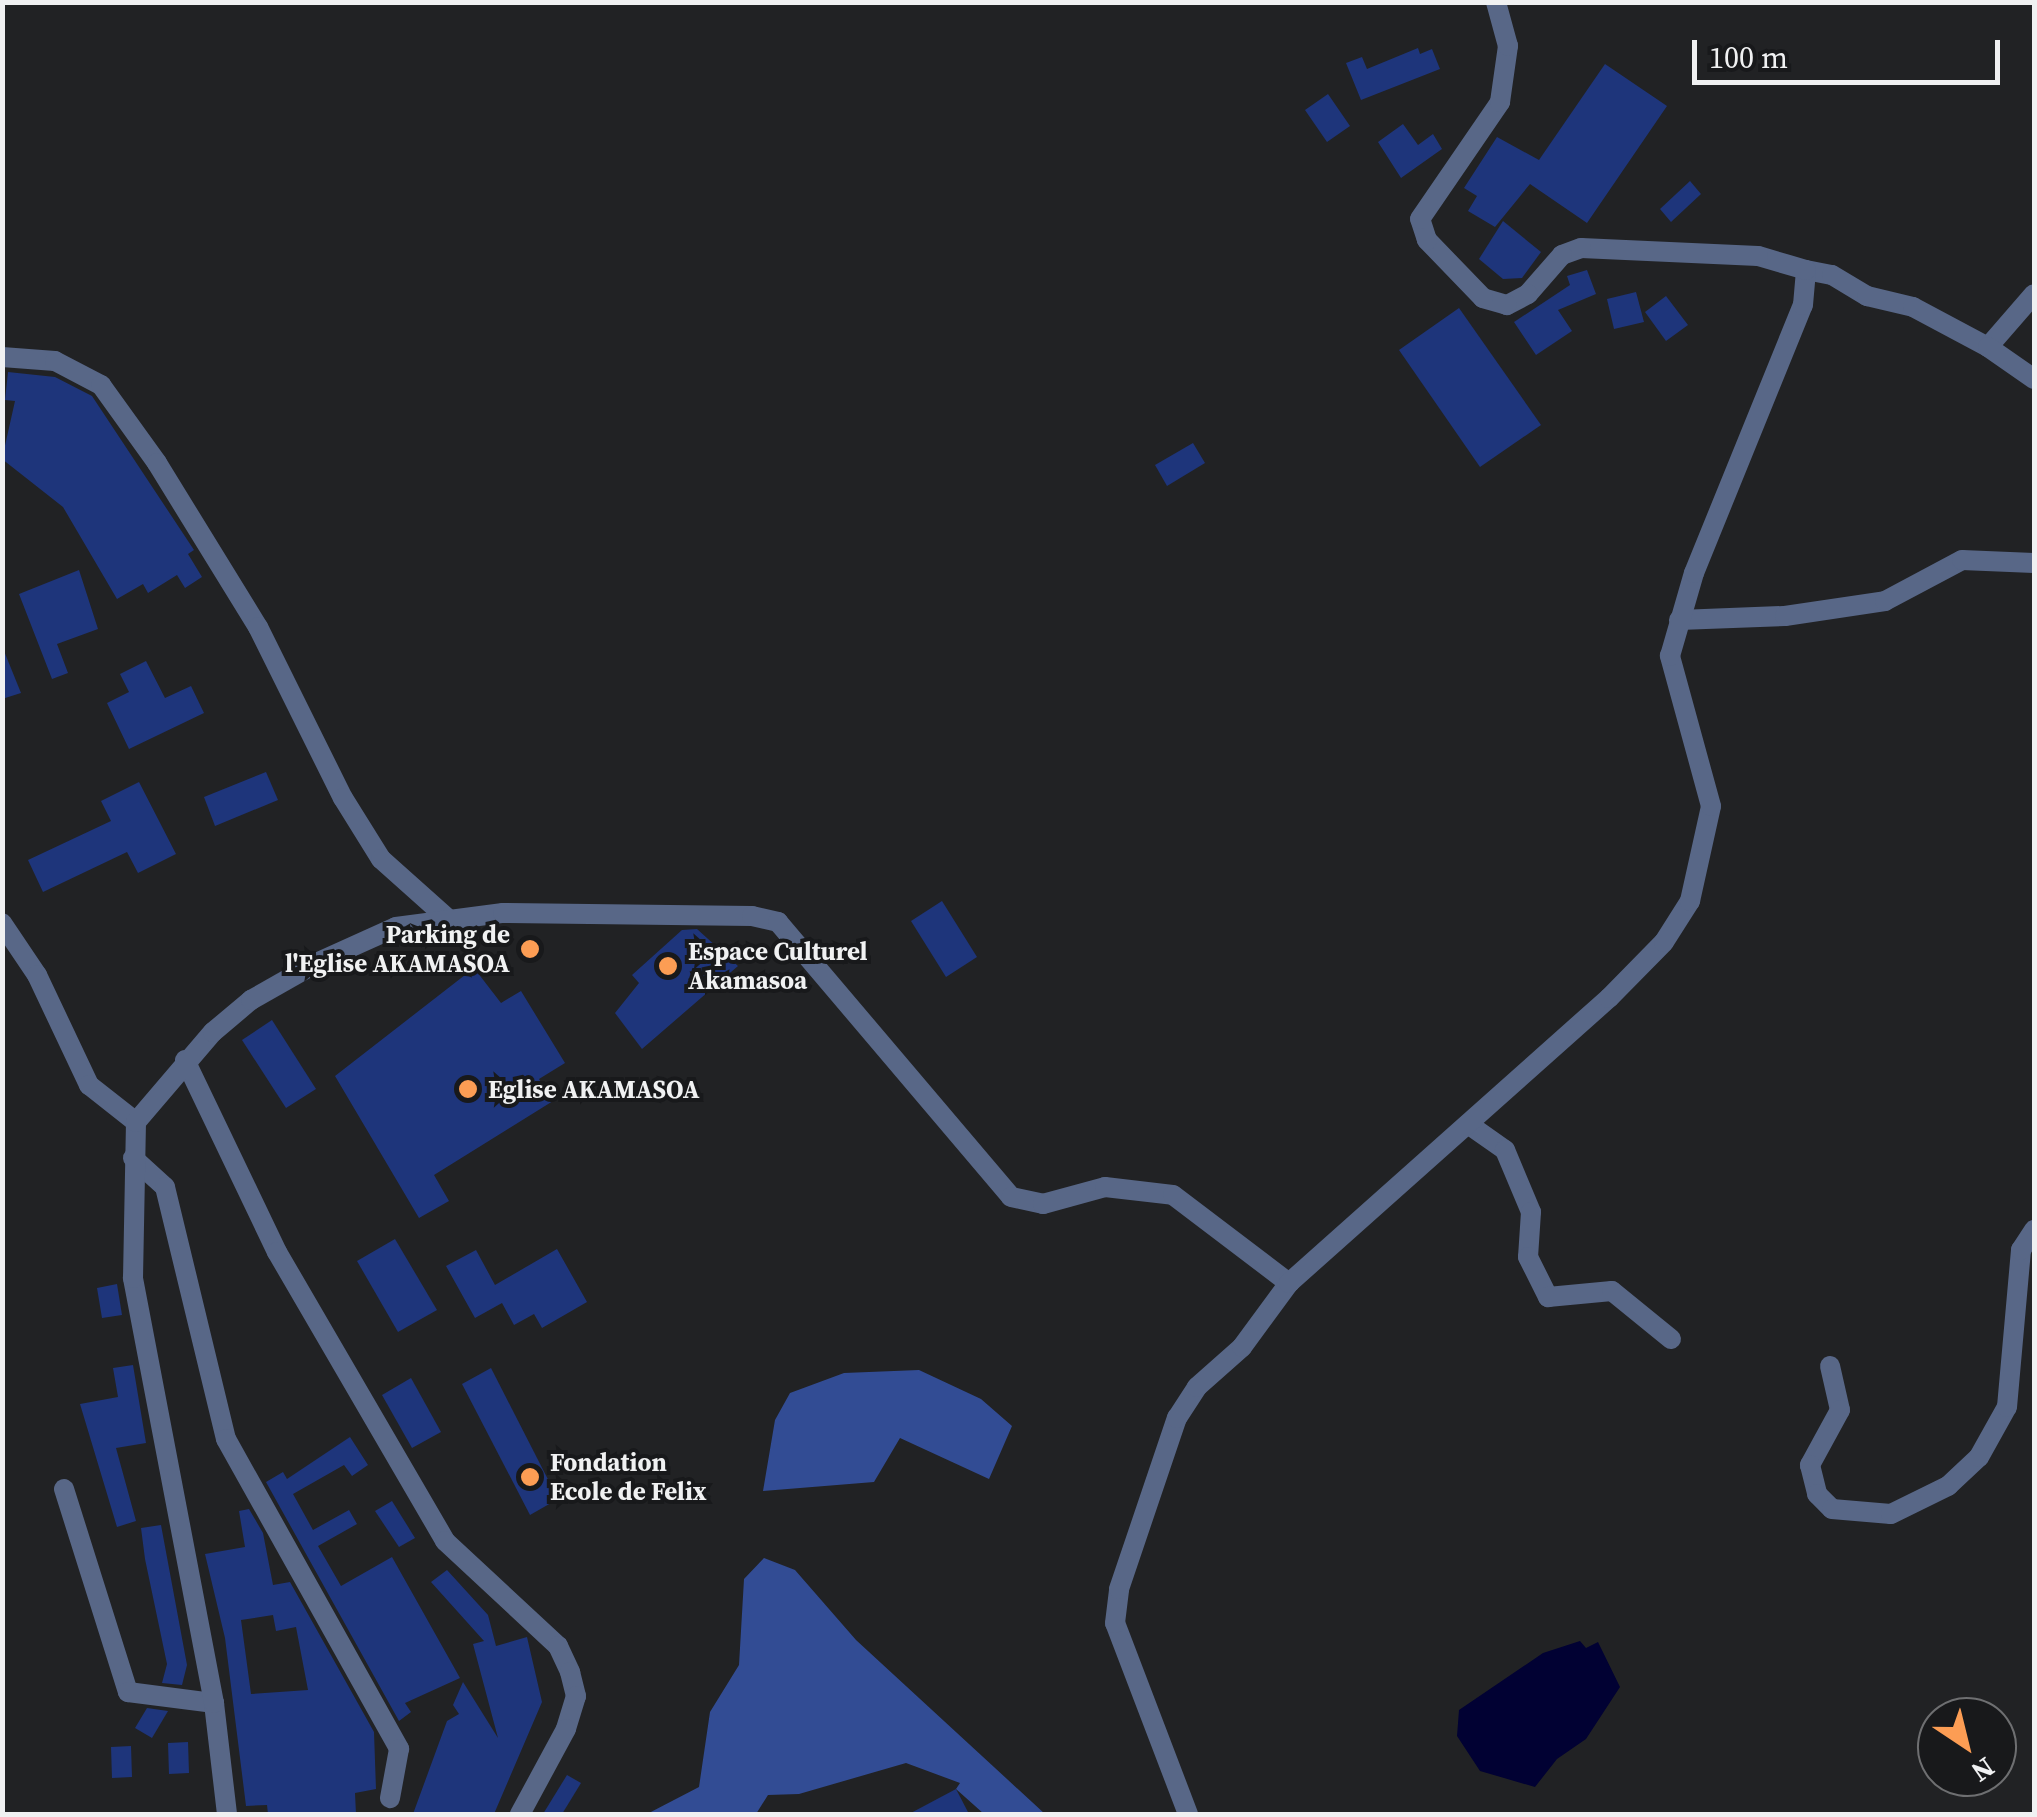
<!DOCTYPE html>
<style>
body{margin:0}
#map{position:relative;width:2037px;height:1817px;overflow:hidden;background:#212224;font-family:"Source Serif 4",serif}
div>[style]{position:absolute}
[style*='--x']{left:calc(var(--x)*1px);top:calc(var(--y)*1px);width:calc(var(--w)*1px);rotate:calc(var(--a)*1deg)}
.forest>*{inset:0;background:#324c94}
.water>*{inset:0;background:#010133}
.building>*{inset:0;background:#1e357b}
.minor>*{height:20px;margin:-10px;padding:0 10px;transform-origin:10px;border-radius:10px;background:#586787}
.dots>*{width:28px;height:28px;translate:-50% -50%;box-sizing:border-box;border:5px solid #18191b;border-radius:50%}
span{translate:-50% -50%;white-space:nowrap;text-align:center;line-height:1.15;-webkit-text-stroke:8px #18191b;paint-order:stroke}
.poi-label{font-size:25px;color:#f0f1f2;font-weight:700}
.right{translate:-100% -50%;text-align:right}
.left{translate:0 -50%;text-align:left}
.frame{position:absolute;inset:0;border:5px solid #f0f1f2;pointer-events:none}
.north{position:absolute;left:1917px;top:1697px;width:100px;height:100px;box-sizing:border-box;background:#18191b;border:2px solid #6e6f71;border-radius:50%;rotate:145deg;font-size:28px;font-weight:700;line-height:40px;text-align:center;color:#f0f1f2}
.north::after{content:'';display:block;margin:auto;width:35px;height:45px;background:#fc9d54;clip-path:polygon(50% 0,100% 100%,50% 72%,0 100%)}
.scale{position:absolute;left:1692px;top:40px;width:308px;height:45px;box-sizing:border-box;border:5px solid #f0f1f2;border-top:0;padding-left:12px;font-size:30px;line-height:35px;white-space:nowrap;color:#f0f1f2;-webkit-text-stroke:8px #18191b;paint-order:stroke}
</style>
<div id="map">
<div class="forest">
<div style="clip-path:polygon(919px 1370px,981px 1399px,1012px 1426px,989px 1479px,900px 1438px,874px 1482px,763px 1491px,775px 1420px,790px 1393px,844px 1373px)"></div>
<div style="clip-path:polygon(764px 1558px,795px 1570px,856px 1640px,1045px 1814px,984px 1814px,956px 1789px,960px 1783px,906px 1763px,799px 1794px,768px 1795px,756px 1814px,647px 1814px,699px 1787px,710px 1712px,739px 1665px,744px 1579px)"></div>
</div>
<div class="water">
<div style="clip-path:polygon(1580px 1641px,1586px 1648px,1598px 1642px,1620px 1687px,1586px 1739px,1557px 1759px,1535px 1787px,1480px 1771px,1457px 1736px,1459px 1710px,1543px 1653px)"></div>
</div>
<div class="building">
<div style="clip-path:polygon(1418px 48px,1420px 54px,1432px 49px,1440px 69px,1361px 100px,1346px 63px,1362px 57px,1367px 69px)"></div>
<div style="clip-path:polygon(1605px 64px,1667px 106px,1587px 223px,1530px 184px,1495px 227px,1468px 211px,1477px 196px,1464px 188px,1497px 137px,1539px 160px)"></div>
<div style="clip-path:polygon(1328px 94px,1350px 126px,1327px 142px,1305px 110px)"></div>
<div style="clip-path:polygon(1403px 124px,1418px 145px,1433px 134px,1442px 149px,1401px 178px,1378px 142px)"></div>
<div style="clip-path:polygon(1690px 181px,1701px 194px,1671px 222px,1660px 209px)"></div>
<div style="clip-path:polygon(1503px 221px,1541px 252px,1522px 278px,1503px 279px,1479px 259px)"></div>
<div style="clip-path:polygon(1587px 270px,1596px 294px,1558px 310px,1572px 331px,1536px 355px,1514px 322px,1570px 285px,1567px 276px)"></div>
<div style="clip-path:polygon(1636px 292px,1644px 322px,1614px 329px,1607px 299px)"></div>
<div style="clip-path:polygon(1666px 296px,1688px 325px,1666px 341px,1645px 312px)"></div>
<div style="clip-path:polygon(1459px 308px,1541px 425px,1480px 467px,1399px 350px)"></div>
<div style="clip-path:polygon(8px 372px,55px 377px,92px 396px,194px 550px,188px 554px,202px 577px,185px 588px,177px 575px,148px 593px,143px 584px,117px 599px,63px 507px,2px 459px,15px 401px,5px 400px)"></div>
<div style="clip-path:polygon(1193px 443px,1205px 463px,1167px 486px,1155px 465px)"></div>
<div style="clip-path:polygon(79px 570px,98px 629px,57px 644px,68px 673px,52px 679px,19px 594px)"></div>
<div style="clip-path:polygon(2px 646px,21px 693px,2px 699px)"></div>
<div style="clip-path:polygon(146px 661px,165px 698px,191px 686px,204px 713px,129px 749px,107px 703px,129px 692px,120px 674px)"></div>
<div style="clip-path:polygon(266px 772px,278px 800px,215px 826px,204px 797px)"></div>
<div style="clip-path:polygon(139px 782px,176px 854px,138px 873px,127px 852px,43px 892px,28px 860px,111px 821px,101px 801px)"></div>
<div style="clip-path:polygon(942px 901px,977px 957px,946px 977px,911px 921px)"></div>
<div style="clip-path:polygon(697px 929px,738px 966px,642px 1049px,615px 1013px,639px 983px,632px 975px,682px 930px)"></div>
<div style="clip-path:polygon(474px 968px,501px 1003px,521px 991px,565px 1063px,539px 1079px,553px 1101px,434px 1175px,449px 1201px,419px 1218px,335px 1076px)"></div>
<div style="clip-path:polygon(272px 1020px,316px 1089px,286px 1108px,242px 1040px)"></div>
<div style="clip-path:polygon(395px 1239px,437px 1310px,398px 1332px,357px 1261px)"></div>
<div style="clip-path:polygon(557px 1249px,587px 1302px,542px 1328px,534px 1314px,514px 1325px,502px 1303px,475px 1318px,446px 1266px,476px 1250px,495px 1285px)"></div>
<div style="clip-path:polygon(117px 1284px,122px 1315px,102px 1318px,97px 1288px)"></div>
<div style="clip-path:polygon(133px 1365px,146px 1443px,116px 1448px,136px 1521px,117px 1527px,80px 1404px,118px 1397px,113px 1368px)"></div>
<div style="clip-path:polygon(491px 1368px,558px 1499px,530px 1515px,462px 1384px)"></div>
<div style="clip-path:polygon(411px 1378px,441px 1432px,412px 1448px,382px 1395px)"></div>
<div style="clip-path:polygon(350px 1437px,368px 1465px,352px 1476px,344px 1465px,293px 1494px,313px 1530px,349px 1510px,357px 1524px,318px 1546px,341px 1586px,392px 1557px,460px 1678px,405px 1703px,411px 1712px,399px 1721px,266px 1482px,283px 1472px,287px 1479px)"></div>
<div style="clip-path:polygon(392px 1501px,415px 1538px,399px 1547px,375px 1511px)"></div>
<div style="clip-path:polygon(evenodd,249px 1509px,263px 1533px,273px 1585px,290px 1582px,374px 1732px,376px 1789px,355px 1793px,356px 1814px,268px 1814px,267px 1805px,246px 1806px,225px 1638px,205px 1554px,245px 1547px,239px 1511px,249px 1509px,273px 1615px,276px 1631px,296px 1627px,308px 1690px,251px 1694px,241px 1620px,273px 1615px)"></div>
<div style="clip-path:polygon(161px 1525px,187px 1665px,182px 1685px,162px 1683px,167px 1664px,145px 1559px,141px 1528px)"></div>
<div style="clip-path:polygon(447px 1570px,488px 1615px,496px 1646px,527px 1637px,542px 1702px,494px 1814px,413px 1814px,447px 1721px,459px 1714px,453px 1705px,463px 1682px,498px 1738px,473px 1644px,484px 1641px,431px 1582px)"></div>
<div style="clip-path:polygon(147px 1708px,168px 1711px,152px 1738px,135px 1728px)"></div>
<div style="clip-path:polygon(188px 1742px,189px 1773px,169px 1774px,168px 1743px)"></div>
<div style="clip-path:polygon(131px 1746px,132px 1777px,112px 1778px,111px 1747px)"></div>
<div style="clip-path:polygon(567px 1775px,581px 1783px,570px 1801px,562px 1814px,543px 1814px)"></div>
<div style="clip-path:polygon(956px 1789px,969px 1814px,909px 1814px)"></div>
</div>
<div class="minor">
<div style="--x:1806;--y:270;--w:26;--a:11"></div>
<div style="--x:1832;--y:275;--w:41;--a:31"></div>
<div style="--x:1867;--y:296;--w:47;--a:13.4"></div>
<div style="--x:1913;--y:307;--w:85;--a:28.1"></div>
<div style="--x:1988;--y:347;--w:70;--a:-49"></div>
<div style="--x:1988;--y:347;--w:56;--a:34.8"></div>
<div style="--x:2;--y:357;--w:53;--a:4.3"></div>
<div style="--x:55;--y:361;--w:52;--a:27.6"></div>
<div style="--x:101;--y:385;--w:96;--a:54.3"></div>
<div style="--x:157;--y:463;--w:193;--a:58.4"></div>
<div style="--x:258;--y:627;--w:191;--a:63.6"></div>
<div style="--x:343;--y:798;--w:72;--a:58.1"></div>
<div style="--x:381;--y:859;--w:89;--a:41.8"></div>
<div style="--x:1679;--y:620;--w:106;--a:-2.2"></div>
<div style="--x:1785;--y:616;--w:101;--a:-8.5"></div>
<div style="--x:1885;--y:601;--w:87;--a:-28"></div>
<div style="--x:1962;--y:560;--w:72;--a:2.4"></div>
<div style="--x:2;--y:923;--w:63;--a:56.1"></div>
<div style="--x:37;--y:975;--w:122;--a:64.7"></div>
<div style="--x:89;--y:1085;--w:60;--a:38.2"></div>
<div style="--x:185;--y:1060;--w:213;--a:64.4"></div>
<div style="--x:277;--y:1252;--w:334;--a:59.8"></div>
<div style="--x:445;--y:1541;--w:154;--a:42.9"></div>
<div style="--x:558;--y:1646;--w:29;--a:65"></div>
<div style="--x:570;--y:1672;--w:25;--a:76"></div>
<div style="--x:576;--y:1696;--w:34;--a:107"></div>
<div style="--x:566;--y:1729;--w:97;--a:118.4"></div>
<div style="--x:1468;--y:1124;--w:45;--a:35.1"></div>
<div style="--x:1505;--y:1150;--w:67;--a:67.2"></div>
<div style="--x:1531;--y:1212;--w:45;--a:93.8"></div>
<div style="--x:1528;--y:1257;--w:45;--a:63.4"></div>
<div style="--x:1548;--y:1297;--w:64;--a:-5.4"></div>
<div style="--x:1612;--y:1291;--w:76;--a:39.1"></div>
<div style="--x:133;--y:1158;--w:43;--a:42.2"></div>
<div style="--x:165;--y:1187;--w:259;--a:76.4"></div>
<div style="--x:226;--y:1439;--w:355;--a:60.8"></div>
<div style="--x:399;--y:1749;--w:50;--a:100.4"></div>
<div style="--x:1830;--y:1366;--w:45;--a:77.2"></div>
<div style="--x:1840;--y:1410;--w:63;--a:118.6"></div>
<div style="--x:1810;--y:1465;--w:30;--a:76"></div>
<div style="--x:1817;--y:1494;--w:21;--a:45"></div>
<div style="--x:1832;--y:1509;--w:59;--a:4.8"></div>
<div style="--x:1891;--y:1514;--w:64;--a:-26.2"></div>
<div style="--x:1948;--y:1486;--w:42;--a:-43.1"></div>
<div style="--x:1979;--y:1457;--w:57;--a:-60.8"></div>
<div style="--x:2007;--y:1407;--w:158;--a:-84.9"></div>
<div style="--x:2021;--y:1250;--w:24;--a:-57"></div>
<div style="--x:64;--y:1489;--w:213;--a:72.5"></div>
<div style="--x:128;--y:1692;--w:87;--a:7.3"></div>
<div style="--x:227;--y:1814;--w:112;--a:-96.7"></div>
<div style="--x:214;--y:1703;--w:433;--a:-100.8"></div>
<div style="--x:133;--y:1278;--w:156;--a:-88.9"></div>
<div style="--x:136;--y:1122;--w:118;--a:-49.5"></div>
<div style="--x:213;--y:1032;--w:50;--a:-40.1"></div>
<div style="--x:251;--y:1000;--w:75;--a:-29.6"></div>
<div style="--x:316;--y:963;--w:88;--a:-24.2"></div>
<div style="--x:396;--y:927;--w:108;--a:-7.5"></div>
<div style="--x:503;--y:913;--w:249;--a:0.7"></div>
<div style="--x:752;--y:916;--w:27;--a:13"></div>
<div style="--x:778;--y:922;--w:360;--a:49.7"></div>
<div style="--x:1011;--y:1197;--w:33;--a:12"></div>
<div style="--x:1043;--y:1204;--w:64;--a:-15.3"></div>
<div style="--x:1105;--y:1187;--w:68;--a:6.7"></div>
<div style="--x:1173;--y:1195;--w:146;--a:37.2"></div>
<div style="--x:1188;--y:1814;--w:204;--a:-110.9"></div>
<div style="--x:1115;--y:1623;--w:34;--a:-83"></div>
<div style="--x:1119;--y:1589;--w:181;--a:-71.3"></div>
<div style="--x:1177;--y:1418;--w:37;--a:-57"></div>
<div style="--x:1197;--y:1387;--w:60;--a:-41.6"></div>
<div style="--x:1242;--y:1347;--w:79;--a:-53.7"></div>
<div style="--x:1289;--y:1283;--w:429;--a:-41.7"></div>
<div style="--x:1609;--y:998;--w:78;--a:-45.5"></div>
<div style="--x:1664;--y:942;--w:49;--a:-57.6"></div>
<div style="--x:1690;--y:901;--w:97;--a:-77.5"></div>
<div style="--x:1711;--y:806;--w:156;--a:-105.3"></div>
<div style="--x:1670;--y:656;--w:86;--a:-73.9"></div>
<div style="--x:1694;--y:573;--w:289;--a:-67.9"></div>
<div style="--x:1803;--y:305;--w:35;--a:-85"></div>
<div style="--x:1806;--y:270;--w:50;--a:-163.7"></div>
<div style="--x:1758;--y:256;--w:177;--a:-177.4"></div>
<div style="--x:1581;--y:248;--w:20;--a:160"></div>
<div style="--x:1562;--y:255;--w:52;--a:131.1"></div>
<div style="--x:1528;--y:294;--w:24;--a:152"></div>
<div style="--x:1507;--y:305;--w:25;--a:-164"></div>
<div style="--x:1483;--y:298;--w:81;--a:-134"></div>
<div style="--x:1427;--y:240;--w:22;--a:-108"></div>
<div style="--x:1420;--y:219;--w:142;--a:-55.6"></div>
<div style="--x:1500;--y:102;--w:57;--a:-81.9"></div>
<div style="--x:1508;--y:46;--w:46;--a:-105.3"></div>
</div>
<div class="dots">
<div style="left:530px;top:949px;background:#fc9d54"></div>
<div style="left:668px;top:966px;background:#fc9d54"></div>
<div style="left:468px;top:1089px;background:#fc9d54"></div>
<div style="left:530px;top:1477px;background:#fc9d54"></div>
</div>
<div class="poi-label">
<span class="right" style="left:510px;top:949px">Parking de<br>l'Eglise AKAMASOA</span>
<span class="left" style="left:688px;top:966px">Espace Culturel<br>Akamasoa</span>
<span class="left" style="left:488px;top:1089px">Eglise AKAMASOA</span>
<span class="left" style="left:550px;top:1477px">Fondation<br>Ecole de Felix</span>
</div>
<div class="frame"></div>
<div class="north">N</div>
<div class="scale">100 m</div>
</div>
